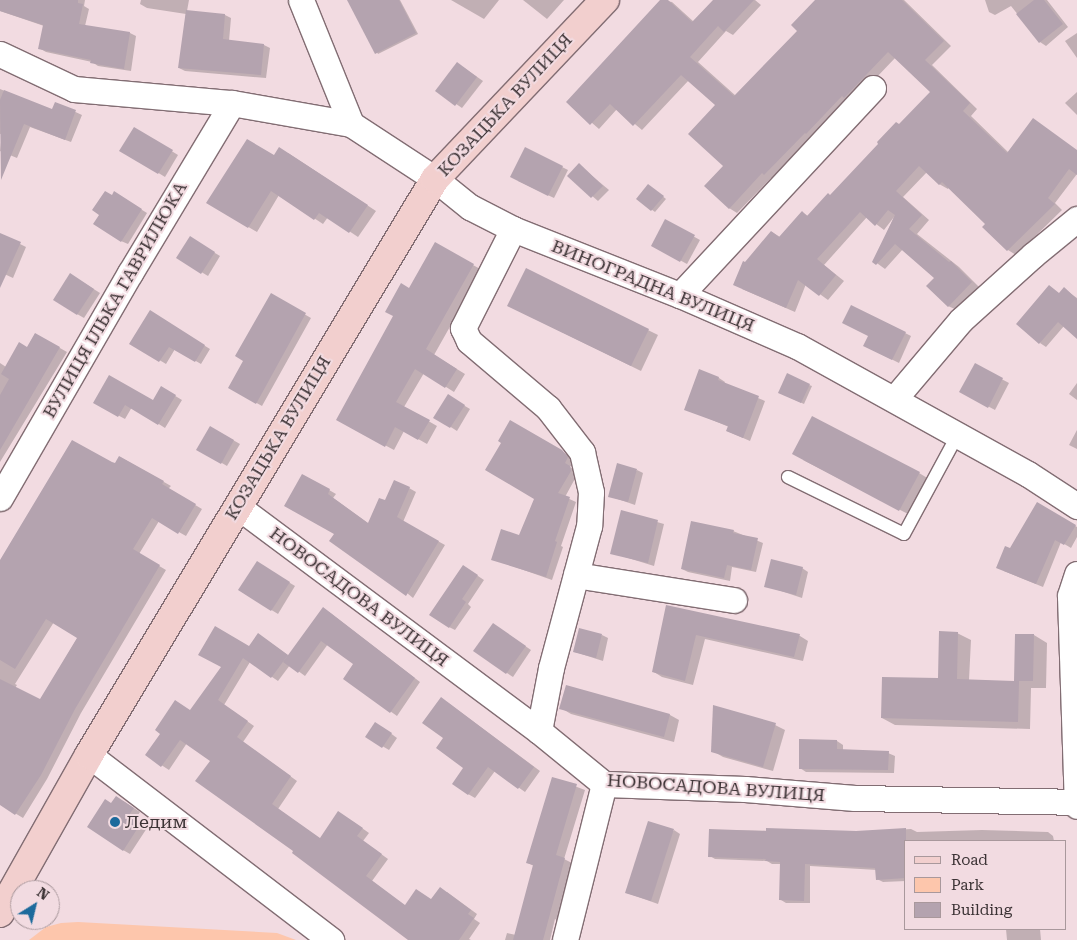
<!DOCTYPE html>
<meta charset="utf-8">
<style>
body{margin:0}
#map{position:relative;width:1077px;height:940px;overflow:hidden;background:#f2dbe1;font-family:"Roboto Serif",serif}
div>[style]{position:absolute}
[style*='--x']{left:calc(var(--x)*1px);top:calc(var(--y)*1px);width:calc(var(--w)*1px);rotate:calc(var(--a)*1deg)}
.green>*{inset:0;background:#fdc6ac}
.shadow>*{inset:0;background:#0003}
.building>*{inset:0;background:#b4a3af}
.roads{filter:drop-shadow(1px 0 #826d73) drop-shadow(-1px 0 #826d73) drop-shadow(0 1px #826d73) drop-shadow(0 -1px #826d73)}
.lane>*{height:12px;margin:-6px;padding:0 6px;transform-origin:6px;border-radius:6px;background:#fff}
.street>*{height:25px;margin:-12.5px;padding:0 12.5px;transform-origin:12.5px;border-radius:12.5px;background:#fff}
.secondary>*{height:28px;margin:-14px;padding:0 14px;transform-origin:14px;border-radius:14px;background:#f2cfce}
.dots>*{width:14px;height:14px;translate:-50% -50%;box-sizing:border-box;border:2px solid #f2dbe1;border-radius:50%}
span{translate:-50% -50%;white-space:nowrap;text-align:center;line-height:1.15;-webkit-text-stroke:4px #f2dbe1;paint-order:stroke}
.street-label{font-size:18px;color:#3c3335}
.poi-label{font-size:18px;color:#3c3335}
.left{translate:0 -50%;text-align:left}
.legend{position:absolute;left:904px;top:840px;width:162px;height:90px;box-sizing:border-box;background:#f2dbe1;border:1px solid #a9989c;margin:0;padding:6px 9px;list-style:none;font-size:15px;color:#3c3335}
.legend li{display:flex;align-items:center;gap:10px;height:25px}
.legend b{width:25px;border:1px solid #a9989c}
.north{position:absolute;left:10px;top:880px;width:50px;height:50px;box-sizing:border-box;background:#f2dbe1;border:1px solid #a9989c;border-radius:50%;rotate:36deg;font-size:14px;font-weight:700;line-height:20px;text-align:center;color:#3c3335}
.north::after{content:'';display:block;margin:auto;width:18px;height:22px;background:#1c6a9c;clip-path:polygon(50% 0,100% 100%,50% 72%,0 100%)}
</style>
<div id="map">
<div class="green">
<div style="clip-path:polygon(78px 922px,277px 933px,296px 940px,29px 940px,46px 927px,61px 923px)"></div>
</div>
<div class="shadow">
<div style="clip-path:polygon(0 0,85px 0,84px 6px,89px 9px,85px 26px,130px 33px,136px 36px,131px 71px,98px 66px,92px 62px,46px 52px,39px 48px,44px 26px,0 11px)"></div>
<div style="clip-path:polygon(141px 0,189px 0,187px 11px,225px 15px,231px 18px,229px 41px,264px 45px,270px 48px,266px 78px,185px 71px,179px 68px,186px 14px,147px 8px,140px 4px)"></div>
<div style="clip-path:polygon(348px 0,400px 0,418px 34px,378px 54px)"></div>
<div style="clip-path:polygon(451px 0,499px 0,484px 19px)"></div>
<div style="clip-path:polygon(523px 0,564px 0,547px 19px)"></div>
<div style="clip-path:polygon(661px 0,672px 2px,694px 22px,714px 0,755px 0,761px 5px,733px 35px,726px 31px,698px 62px,736px 96px,799px 31px,817px 0,904px 0,951px 46px,932px 65px,977px 109px,971px 116px,1009px 153px,1077px 151px,1077px 174px,1055px 203px,1062px 210px,1016px 255px,1008px 250px,984px 227px,987px 224px,949px 187px,948px 189px,939px 184px,927px 172px,903px 197px,929px 220px,917px 234px,959px 267px,979px 287px,957px 310px,948px 306px,936px 278px,903px 249px,885px 269px,874px 261px,894px 217px,884px 230px,867px 217px,824px 265px,844px 281px,828px 300px,806px 284px,795px 312px,742px 289px,746px 264px,772px 232px,780px 237px,802px 212px,808px 216px,831px 196px,932px 92px,896px 57px,853px 102px,773px 179px,771px 178px,737px 213px,729px 208px,717px 105px,689px 80px,642px 130px,617px 109px,599px 129px,568px 102px)"></div>
<div style="clip-path:polygon(985px 0,1047px 0,1068px 27px,1046px 46px,1040px 42px,1011px 6px,995px 15px,989px 12px)"></div>
<div style="clip-path:polygon(1077px 33px,1077px 58px,1065px 41px)"></div>
<div style="clip-path:polygon(463px 67px,483px 81px,462px 108px,437px 91px)"></div>
<div style="clip-path:polygon(0 89px,53px 111px,56px 103px,82px 115px,71px 142px,30px 127px,17px 158px,0 151px,2px 134px,0 134px)"></div>
<div style="clip-path:polygon(1077px 92px,1077px 115px,1065px 103px)"></div>
<div style="clip-path:polygon(134px 128px,178px 155px,165px 177px,121px 150px)"></div>
<div style="clip-path:polygon(288px 153px,376px 211px,358px 237px,328px 217px,323px 224px,279px 195px,257px 232px,208px 203px,275px 157px)"></div>
<div style="clip-path:polygon(579px 165px,609px 190px,598px 201px,569px 176px)"></div>
<div style="clip-path:polygon(562px 167px,568px 170px,554px 198px,518px 181px)"></div>
<div style="clip-path:polygon(651px 187px,666px 199px,655px 212px,637px 199px)"></div>
<div style="clip-path:polygon(113px 197px,121px 197px,147px 213px,128px 244px,121px 241px)"></div>
<div style="clip-path:polygon(666px 221px,700px 240px,687px 264px,652px 245px)"></div>
<div style="clip-path:polygon(0 234px,26px 247px,13px 278px,0 272px)"></div>
<div style="clip-path:polygon(190px 238px,220px 256px,208px 276px,178px 258px)"></div>
<div style="clip-path:polygon(435px 244px,482px 270px,434px 355px,465px 374px,454px 392px,424px 373px,404px 407px,437px 426px,427px 444px,404px 431px,394px 450px,338px 420px)"></div>
<div style="clip-path:polygon(526px 270px,658px 335px,641px 371px,519px 311px)"></div>
<div style="clip-path:polygon(76px 278px,100px 293px,84px 318px,77px 314px)"></div>
<div style="clip-path:polygon(1064px 289px,1077px 298px,1077px 337px,1064px 326px,1046px 347px,1040px 343px,1060px 294px)"></div>
<div style="clip-path:polygon(271px 295px,311px 318px,262px 406px,230px 388px,245px 361px)"></div>
<div style="clip-path:polygon(150px 312px,210px 349px,201px 364px,175px 349px,166px 364px,131px 343px)"></div>
<div style="clip-path:polygon(905px 333px,911px 336px,899px 363px,871px 349px)"></div>
<div style="clip-path:polygon(35px 334px,67px 352px,0 462px,0 363px,6px 367px,27px 348px)"></div>
<div style="clip-path:polygon(975px 365px,1009px 383px,995px 410px,961px 392px)"></div>
<div style="clip-path:polygon(700px 371px,719px 378px,725px 382px,724px 384px,765px 401px,750px 441px,727px 431px,729px 427px,686px 409px)"></div>
<div style="clip-path:polygon(1077px 383px,1077px 400px,1069px 394px)"></div>
<div style="clip-path:polygon(809px 385px,812px 386px,804px 404px,780px 393px)"></div>
<div style="clip-path:polygon(162px 388px,182px 400px,165px 428px,132px 407px,125px 419px,95px 403px,153px 402px)"></div>
<div style="clip-path:polygon(448px 396px,470px 409px,457px 431px,435px 417px)"></div>
<div style="clip-path:polygon(510px 422px,568px 455px,574px 462px,570px 467px,577px 471px,577px 475px,565px 497px,576px 502px,561px 546px,563px 547px,552px 580px,492px 559px,520px 536px,535px 498px,503px 443px)"></div>
<div style="clip-path:polygon(210px 427px,240px 444px,227px 466px,198px 449px)"></div>
<div style="clip-path:polygon(1077px 430px,1077px 449px,1069px 445px)"></div>
<div style="clip-path:polygon(evenodd,120px 457px,171px 486px,168px 489px,202px 509px,186px 536px,159px 521px,139px 554px,166px 570px,81px 713px,47px 779px,23px 818px,0 804px,0 563px,115px 465px,120px 457px,54px 622px,78px 637px,40px 701px,15px 688px,17px 685px,15px 684px,54px 622px)"></div>
<div style="clip-path:polygon(803px 460px,919px 473px,929px 479px,910px 515px)"></div>
<div style="clip-path:polygon(637px 470px,643px 473px,635px 505px,609px 496px)"></div>
<div style="clip-path:polygon(303px 475px,336px 494px,333px 498px,369px 524px,386px 502px,409px 488px,416px 492px,403px 522px,445px 545px,413px 598px,336px 534px)"></div>
<div style="clip-path:polygon(1037px 504px,1077px 527px,1077px 537px,1071px 548px,1061px 542px,1043px 587px,1004px 571px,1011px 550px)"></div>
<div style="clip-path:polygon(622px 512px,664px 524px,654px 566px,612px 553px)"></div>
<div style="clip-path:polygon(733px 531px,763px 543px,756px 572px,732px 567px,730px 581px,688px 572px,682px 569px)"></div>
<div style="clip-path:polygon(257px 563px,295px 586px,278px 614px,239px 590px)"></div>
<div style="clip-path:polygon(802px 568px,808px 572px,802px 598px,766px 586px)"></div>
<div style="clip-path:polygon(469px 570px,484px 580px,468px 604px,471px 607px,455px 630px,449px 627px)"></div>
<div style="clip-path:polygon(667px 607px,800px 636px,808px 641px,803px 661px,705px 639px,693px 685px,662px 677px,654px 672px)"></div>
<div style="clip-path:polygon(329px 612px,420px 682px,397px 716px,345px 679px,355px 664px,328px 644px,305px 676px,290px 665px,278px 681px,250px 662px,224px 705px,254px 726px,243px 742px,297px 781px,278px 809px,320px 839px,352px 821px,369px 833px,363px 841px,388px 859px,372px 881px,405px 906px,432px 900px,447px 892px,477px 914px,474px 919px,480px 923px,469px 939px,471px 940px,411px 940px,295px 851px,212px 760px,187px 743px,169px 770px,146px 755px,191px 712px,249px 647px,265px 639px,289px 656px)"></div>
<div style="clip-path:polygon(499px 628px,531px 650px,513px 677px,507px 673px)"></div>
<div style="clip-path:polygon(957px 633px,971px 640px,969px 680px,1015px 682px,1034px 635px,1047px 643px,1046px 688px,1031px 688px,1030px 729px,895px 725px,882px 718px,940px 680px)"></div>
<div style="clip-path:polygon(602px 635px,608px 638px,603px 661px,575px 652px)"></div>
<div style="clip-path:polygon(447px 702px,540px 771px,525px 792px,495px 771px,475px 798px,468px 794px,465px 768px)"></div>
<div style="clip-path:polygon(561px 708px,670px 715px,679px 720px,674px 742px,571px 714px)"></div>
<div style="clip-path:polygon(775px 725px,785px 730px,773px 771px,723px 757px,713px 751px)"></div>
<div style="clip-path:polygon(382px 727px,397px 738px,389px 750px,367px 737px)"></div>
<div style="clip-path:polygon(837px 741px,843px 745px,843px 751px,888px 753px,895px 756px,894px 773px,806px 772px,800px 768px)"></div>
<div style="clip-path:polygon(553px 778px,585px 790px,564px 859px,572px 863px,557px 920px,555px 919px,550px 940px,505px 940px,507px 933px,516px 935px,534px 866px,528px 863px)"></div>
<div style="clip-path:polygon(123px 801px,140px 812px,135px 820px,147px 828px,130px 854px,123px 850px,112px 805px)"></div>
<div style="clip-path:polygon(911px 829px,917px 832px,982px 830px,1048px 832px,1053px 836px,1054px 841px,906px 841px,906px 881px,883px 882px,877px 879px,877px 870px,810px 866px,810px 903px,786px 903px,781px 900px,781px 864px,772px 864px,767px 861px,715px 859px,710px 856px,710px 830px,856px 832px)"></div>
<div style="clip-path:polygon(674px 830px,680px 834px,658px 904px,627px 893px)"></div>
<div style="clip-path:polygon(1006px 929px,1040px 929px,1041px 940px,1007px 940px)"></div>
</div>
<div class="building">
<div style="clip-path:polygon(0 0,78px 0,78px 3px,83px 4px,79px 24px,130px 32px,124px 69px,90px 63px,91px 60px,38px 49px,43px 25px,0 11px)"></div>
<div style="clip-path:polygon(347px 0,399px 0,416px 33px,375px 54px)"></div>
<div style="clip-path:polygon(660px 0,668px 0,692px 22px,713px 0,754px 0,724px 32px,718px 26px,690px 57px,734px 96px,797px 31px,791px 25px,815px 0,902px 0,944px 41px,925px 60px,970px 103px,963px 111px,1007px 153px,1033px 118px,1077px 150px,1077px 175px,1069px 169px,1048px 198px,1055px 204px,1007px 251px,982px 227px,985px 224px,942px 182px,939px 185px,919px 166px,896px 191px,922px 215px,909px 229px,949px 262px,951px 261px,972px 282px,948px 307px,926px 286px,934px 278px,895px 244px,876px 265px,872px 262px,895px 215px,888px 210px,875px 226px,860px 212px,817px 259px,836px 275px,819px 296px,798px 280px,786px 308px,733px 285px,743px 261px,745px 262px,771px 231px,779px 237px,802px 211px,807px 216px,828px 193px,830px 195px,878px 144px,877px 142px,896px 122px,899px 124px,930px 92px,888px 52px,844px 98px,842px 96px,806px 134px,805px 133px,764px 175px,762px 173px,729px 209px,704px 186px,723px 166px,688px 134px,715px 105px,681px 75px,633px 126px,610px 104px,590px 125px,566px 102px)"></div>
<div style="clip-path:polygon(1034px 0,1044px 0,1063px 24px,1039px 43px,1016px 14px)"></div>
<div style="clip-path:polygon(186px 10px,225px 14px,223px 39px,264px 44px,261px 75px,178px 68px)"></div>
<div style="clip-path:polygon(457px 62px,477px 77px,455px 106px,435px 91px)"></div>
<div style="clip-path:polygon(4px 90px,52px 109px,55px 102px,76px 110px,65px 140px,24px 124px,1px 180px,0 100px)"></div>
<div style="clip-path:polygon(134px 127px,173px 150px,158px 174px,119px 151px)"></div>
<div style="clip-path:polygon(247px 139px,274px 155px,279px 147px,368px 205px,349px 233px,319px 213px,314px 220px,271px 191px,248px 228px,206px 203px)"></div>
<div style="clip-path:polygon(525px 147px,563px 166px,548px 196px,510px 177px)"></div>
<div style="clip-path:polygon(579px 163px,603px 186px,591px 198px,567px 176px)"></div>
<div style="clip-path:polygon(648px 184px,664px 196px,651px 211px,636px 199px)"></div>
<div style="clip-path:polygon(105px 191px,112px 195px,114px 191px,142px 209px,121px 242px,93px 224px,99px 215px,92px 210px)"></div>
<div style="clip-path:polygon(665px 219px,695px 235px,680px 262px,651px 246px)"></div>
<div style="clip-path:polygon(0 233px,21px 242px,0 288px)"></div>
<div style="clip-path:polygon(190px 236px,215px 252px,201px 274px,176px 258px)"></div>
<div style="clip-path:polygon(435px 242px,474px 264px,426px 349px,457px 369px,445px 388px,415px 369px,396px 402px,430px 420px,418px 440px,395px 427px,385px 447px,336px 420px,393px 316px,385px 312px,401px 283px,409px 288px)"></div>
<div style="clip-path:polygon(526px 268px,649px 329px,631px 366px,507px 306px)"></div>
<div style="clip-path:polygon(70px 273px,94px 289px,77px 315px,53px 300px)"></div>
<div style="clip-path:polygon(1049px 285px,1059px 293px,1064px 287px,1077px 299px,1077px 339px,1058px 322px,1039px 344px,1016px 324px)"></div>
<div style="clip-path:polygon(271px 293px,306px 313px,256px 404px,228px 388px,243px 361px,235px 356px)"></div>
<div style="clip-path:polygon(851px 305px,906px 332px,892px 360px,863px 346px,868px 336px,842px 323px)"></div>
<div style="clip-path:polygon(150px 310px,205px 345px,195px 362px,169px 347px,159px 362px,129px 344px)"></div>
<div style="clip-path:polygon(35px 333px,60px 347px,0 450px,0 395px,9px 379px,1px 374px,19px 342px,27px 347px)"></div>
<div style="clip-path:polygon(975px 363px,1003px 378px,988px 408px,959px 392px)"></div>
<div style="clip-path:polygon(699px 369px,719px 377px,718px 380px,759px 396px,743px 438px,726px 431px,728px 426px,684px 410px)"></div>
<div style="clip-path:polygon(787px 373px,810px 384px,801px 403px,778px 393px)"></div>
<div style="clip-path:polygon(109px 375px,153px 400px,161px 386px,176px 395px,158px 425px,125px 405px,118px 417px,93px 403px)"></div>
<div style="clip-path:polygon(448px 394px,465px 405px,450px 428px,433px 418px)"></div>
<div style="clip-path:polygon(812px 416px,920px 472px,899px 511px,792px 454px)"></div>
<div style="clip-path:polygon(510px 420px,562px 450px,568px 457px,565px 463px,570px 466px,571px 471px,558px 493px,570px 497px,555px 541px,557px 542px,546px 577px,491px 560px,501px 529px,519px 535px,534px 499px,485px 470px,501px 443px,498px 441px)"></div>
<div style="clip-path:polygon(210px 426px,234px 440px,221px 464px,196px 450px)"></div>
<div style="clip-path:polygon(72px 440px,112px 462px,115px 463px,119px 456px,164px 481px,162px 484px,196px 504px,178px 534px,152px 518px,133px 549px,160px 565px,75px 709px,41px 775px,15px 815px,0 805px,0 679px,40px 699px,77px 638px,46px 619px,15px 669px,0 660px,0 560px)"></div>
<div style="clip-path:polygon(617px 463px,637px 469px,628px 502px,608px 497px)"></div>
<div style="clip-path:polygon(302px 474px,330px 489px,328px 494px,368px 523px,379px 498px,385px 500px,394px 480px,410px 487px,397px 517px,439px 541px,406px 596px,329px 541px,334px 534px,284px 506px)"></div>
<div style="clip-path:polygon(1037px 502px,1076px 525px,1064px 545px,1055px 540px,1036px 584px,996px 568px,1005px 546px,1010px 548px)"></div>
<div style="clip-path:polygon(621px 510px,658px 520px,648px 563px,610px 554px)"></div>
<div style="clip-path:polygon(691px 521px,734px 530px,733px 533px,758px 538px,751px 570px,727px 565px,724px 578px,681px 569px)"></div>
<div style="clip-path:polygon(771px 559px,803px 567px,796px 595px,764px 587px)"></div>
<div style="clip-path:polygon(257px 561px,290px 582px,271px 611px,238px 590px)"></div>
<div style="clip-path:polygon(463px 565px,478px 575px,462px 599px,466px 602px,449px 628px,429px 615px)"></div>
<div style="clip-path:polygon(666px 605px,800px 634px,794px 657px,696px 635px,685px 681px,652px 672px)"></div>
<div style="clip-path:polygon(323px 607px,415px 678px,390px 713px,343px 679px,353px 664px,321px 641px,298px 673px,283px 662px)"></div>
<div style="clip-path:polygon(493px 623px,526px 646px,506px 674px,473px 651px)"></div>
<div style="clip-path:polygon(215px 626px,249px 646px,258px 633px,288px 655px,271px 678px,243px 658px,218px 700px,248px 721px,237px 737px,291px 776px,272px 804px,320px 838px,338px 811px,363px 828px,357px 836px,382px 854px,366px 876px,405px 905px,416px 889px,431px 899px,440px 887px,471px 910px,468px 914px,474px 918px,459px 940px,408px 940px,292px 853px,293px 851px,195px 781px,210px 761px,180px 740px,161px 767px,145px 755px,160px 734px,155px 730px,175px 700px,190px 710px,221px 667px,198px 655px)"></div>
<div style="clip-path:polygon(579px 628px,602px 634px,596px 658px,573px 652px)"></div>
<div style="clip-path:polygon(939px 631px,958px 632px,957px 679px,1014px 681px,1015px 634px,1034px 634px,1033px 681px,1019px 681px,1018px 722px,881px 718px,882px 677px,938px 678px)"></div>
<div style="clip-path:polygon(566px 685px,670px 714px,664px 737px,559px 709px)"></div>
<div style="clip-path:polygon(441px 697px,534px 767px,518px 789px,488px 767px,468px 795px,452px 784px,463px 768px,436px 748px,443px 738px,422px 723px)"></div>
<div style="clip-path:polygon(713px 705px,776px 723px,763px 767px,711px 752px)"></div>
<div style="clip-path:polygon(375px 722px,392px 733px,382px 748px,365px 737px)"></div>
<div style="clip-path:polygon(799px 739px,837px 740px,837px 749px,889px 751px,888px 770px,799px 769px)"></div>
<div style="clip-path:polygon(552px 777px,577px 784px,556px 855px,565px 858px,543px 940px,513px 940px,533px 865px,526px 863px)"></div>
<div style="clip-path:polygon(116px 796px,134px 808px,129px 815px,141px 823px,123px 851px,87px 827px,105px 799px,111px 803px)"></div>
<div style="clip-path:polygon(648px 821px,674px 829px,651px 901px,625px 893px)"></div>
<div style="clip-path:polygon(766px 828px,856px 831px,906px 828px,906px 878px,876px 880px,875px 868px,805px 864px,804px 901px,779px 900px,780px 862px,765px 861px,766px 859px,708px 857px,709px 829px,766px 831px)"></div>
</div>
<div class="roads">
<div class="lane">
<div style="--x:788;--y:477;--w:129;--a:26.2"></div>
<div style="--x:904;--y:534;--w:111;--a:-61.6"></div>
</div>
<div class="street">
<div style="--x:301;--y:0;--w:134;--a:68"></div>
<div style="--x:351;--y:124;--w:100;--a:33.2"></div>
<div style="--x:435;--y:179;--w:45;--a:38.7"></div>
<div style="--x:470;--y:207;--w:48;--a:27.1"></div>
<div style="--x:513;--y:229;--w:180;--a:21.6"></div>
<div style="--x:680;--y:295;--w:128;--a:23.6"></div>
<div style="--x:797;--y:346;--w:264;--a:29"></div>
<div style="--x:1028;--y:474;--w:59;--a:33.1"></div>
<div style="--x:0;--y:54;--w:82;--a:25.3"></div>
<div style="--x:74;--y:89;--w:159;--a:5.1"></div>
<div style="--x:232;--y:103;--w:121;--a:10"></div>
<div style="--x:513;--y:229;--w:111;--a:116.8"></div>
<div style="--x:463;--y:328;--w:14;--a:65"></div>
<div style="--x:469;--y:341;--w:104;--a:40.3"></div>
<div style="--x:548;--y:408;--w:56;--a:52.3"></div>
<div style="--x:582;--y:452;--w:41;--a:77.3"></div>
<div style="--x:591;--y:492;--w:34;--a:93"></div>
<div style="--x:589;--y:526;--w:147;--a:105"></div>
<div style="--x:551;--y:668;--w:64;--a:100.8"></div>
<div style="--x:680;--y:295;--w:283;--a:-47"></div>
<div style="--x:895;--y:398;--w:102;--a:-49.8"></div>
<div style="--x:961;--y:320;--w:97;--a:-42.1"></div>
<div style="--x:1033;--y:255;--w:57;--a:-39.3"></div>
<div style="--x:0;--y:498;--w:260;--a:-60"></div>
<div style="--x:130;--y:273;--w:198;--a:-59"></div>
<div style="--x:237;--y:506;--w:377;--a:36.7"></div>
<div style="--x:539;--y:731;--w:84;--a:39.2"></div>
<div style="--x:604;--y:784;--w:141;--a:2"></div>
<div style="--x:745;--y:789;--w:110;--a:4.7"></div>
<div style="--x:855;--y:798;--w:222;--a:1"></div>
<div style="--x:1077;--y:574;--w:23;--a:108"></div>
<div style="--x:1070;--y:596;--w:210;--a:88.1"></div>
<div style="--x:576;--y:575;--w:160;--a:9"></div>
<div style="--x:89;--y:755;--w:305;--a:37.4"></div>
<div style="--x:565;--y:940;--w:161;--a:-76"></div>
</div>
<div class="secondary">
<div style="--x:0;--y:913;--w:181;--a:-60.6"></div>
<div style="--x:89;--y:755;--w:672;--a:-59.01"></div>
<div style="--x:435;--y:179;--w:247;--a:-46.5"></div>
</div>
</div>
<div class="dots">
<div style="left:115px;top:822px;background:#1c6a9c"></div>
</div>
<div class="street-label">
<span style="left:505px;top:105px;rotate:-47deg">КОЗАЦЬКА ВУЛИЦЯ</span>
<span style="left:653px;top:286px;rotate:22deg">ВИНОГРАДНА ВУЛИЦЯ</span>
<span style="left:115px;top:300px;rotate:-60deg">ВУЛИЦЯ ІЛЬКА ГАВРИЛЮКА</span>
<span style="left:278px;top:438px;rotate:-59deg">КОЗАЦЬКА ВУЛИЦЯ</span>
<span style="left:359px;top:597px;rotate:37deg">НОВОСАДОВА ВУЛИЦЯ</span>
<span style="left:716px;top:788px;rotate:4deg">НОВОСАДОВА ВУЛИЦЯ</span>
</div>
<div class="poi-label">
<span class="left" style="left:125px;top:822px">Ледим</span>
</div>
<ul class="legend">
<li><b style="height:6px;background:#f2cfce"></b>Road</li>
<li><b style="height:14px;background:#fdc6ac"></b>Park</li>
<li><b style="height:14px;background:#b4a3af"></b>Building</li>
</ul>
<div class="north">N</div>
</div>
